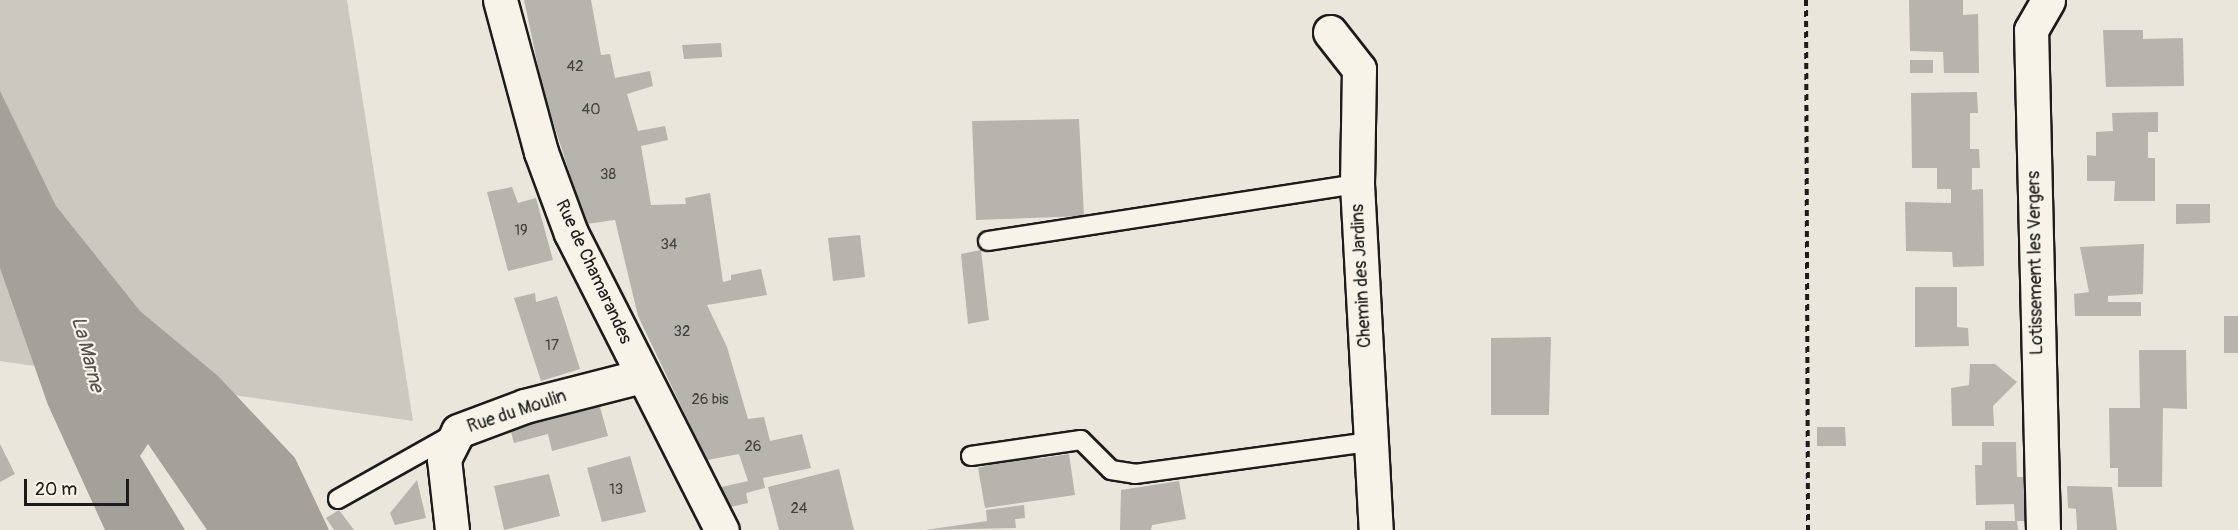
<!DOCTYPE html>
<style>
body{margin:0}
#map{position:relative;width:2238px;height:530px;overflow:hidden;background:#eae6dc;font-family:Pangolin,sans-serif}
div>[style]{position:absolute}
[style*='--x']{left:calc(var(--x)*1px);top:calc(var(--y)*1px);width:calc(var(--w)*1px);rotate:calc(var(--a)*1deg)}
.green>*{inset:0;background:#ccc8c0}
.water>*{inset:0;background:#a3a19a}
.building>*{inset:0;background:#b6b4ac}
.path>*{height:4px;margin-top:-2px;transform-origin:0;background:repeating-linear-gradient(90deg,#1c1c1c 0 6px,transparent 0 10.5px)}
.roads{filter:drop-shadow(2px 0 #1c1c1c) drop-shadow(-2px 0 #1c1c1c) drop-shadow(0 2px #1c1c1c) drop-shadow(0 -2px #1c1c1c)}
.lane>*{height:18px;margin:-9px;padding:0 9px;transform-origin:9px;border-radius:9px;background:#f7f3e8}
.street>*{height:33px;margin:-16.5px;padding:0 16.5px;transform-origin:16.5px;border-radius:16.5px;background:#f7f3e8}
.secondary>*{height:33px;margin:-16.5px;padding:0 16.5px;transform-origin:16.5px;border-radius:16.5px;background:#f7f3e8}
span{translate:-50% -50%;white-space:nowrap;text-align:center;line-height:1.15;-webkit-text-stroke:4.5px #f7f3e8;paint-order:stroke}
.number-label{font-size:15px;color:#424240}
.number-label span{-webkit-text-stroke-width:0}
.street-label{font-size:18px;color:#1c1c1c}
.water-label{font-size:20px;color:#52514e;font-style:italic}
.scale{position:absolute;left:24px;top:479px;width:105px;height:27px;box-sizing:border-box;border:3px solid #1c1c1c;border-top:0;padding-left:8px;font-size:18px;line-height:21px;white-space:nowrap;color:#1c1c1c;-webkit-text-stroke:4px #f7f3e8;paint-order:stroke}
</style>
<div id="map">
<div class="green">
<div style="clip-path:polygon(0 0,347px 0,413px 421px,0 361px)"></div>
</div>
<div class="water">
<div style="clip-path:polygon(0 91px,56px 206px,140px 311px,218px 376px,295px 458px,329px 530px,207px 530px,148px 444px,140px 456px,185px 530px,105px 530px,48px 405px,0 268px)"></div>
</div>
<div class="building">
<div style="clip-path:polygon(524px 0,591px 0,601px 55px,610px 54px,615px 78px,650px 71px,653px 86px,627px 94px,638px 131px,665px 126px,668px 140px,641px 146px,651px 205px,686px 204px,685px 198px,710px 193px,723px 282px,731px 280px,731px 275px,761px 269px,767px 295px,707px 305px,727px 347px,748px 419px,764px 417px,770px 441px,802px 434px,811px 468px,763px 478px,765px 488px,746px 493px,748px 503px,726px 508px,717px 488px,748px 481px,739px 454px,707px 460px,638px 316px,615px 220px,586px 224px,544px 94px)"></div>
<div style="clip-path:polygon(1909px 0,1963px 0,1963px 15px,1978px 14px,1979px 73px,1944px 73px,1943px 52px,1910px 51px)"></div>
<div style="clip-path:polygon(2103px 30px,2143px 30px,2143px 39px,2183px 38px,2184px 86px,2106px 87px)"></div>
<div style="clip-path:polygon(721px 43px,722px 57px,684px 59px,682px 45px)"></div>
<div style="clip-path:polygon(1910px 60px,1933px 60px,1933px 73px,1910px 73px)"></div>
<div style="clip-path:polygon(1977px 92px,1978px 113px,1970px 113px,1970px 149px,1979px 149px,1980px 168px,1972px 168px,1972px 190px,1983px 189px,1984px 266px,1953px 267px,1952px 252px,1906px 251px,1905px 202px,1951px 203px,1951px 189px,1937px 189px,1937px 168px,1912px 168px,1911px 93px)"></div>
<div style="clip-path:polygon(2158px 112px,2158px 132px,2148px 132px,2148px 158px,2155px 158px,2155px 201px,2114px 201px,2115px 181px,2087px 181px,2087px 155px,2096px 156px,2096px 132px,2113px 131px,2112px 113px)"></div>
<div style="clip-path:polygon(1079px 119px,1084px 216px,976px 220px,972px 121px)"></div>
<div style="clip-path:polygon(512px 187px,518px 203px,536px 198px,553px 260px,508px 271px,487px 192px)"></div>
<div style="clip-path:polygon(2176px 204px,2210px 204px,2210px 223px,2176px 224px)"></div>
<div style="clip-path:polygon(860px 235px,865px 277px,833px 281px,828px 238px)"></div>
<div style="clip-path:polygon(2144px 244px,2143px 294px,2108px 296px,2108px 302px,2141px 302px,2141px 316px,2075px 316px,2074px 294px,2089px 292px,2080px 247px)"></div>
<div style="clip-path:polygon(981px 250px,989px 320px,968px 324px,961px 254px)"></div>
<div style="clip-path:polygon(1915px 287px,1957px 287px,1957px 327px,1968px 328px,1969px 346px,1915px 347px)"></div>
<div style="clip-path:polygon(535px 293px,536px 302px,557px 296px,580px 369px,541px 381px,514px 298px)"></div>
<div style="clip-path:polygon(2224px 316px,2238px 316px,2238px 353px,2224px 353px)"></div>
<div style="clip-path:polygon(1551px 337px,1549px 415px,1491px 415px,1491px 338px)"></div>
<div style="clip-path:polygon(2139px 350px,2186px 350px,2187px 409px,2163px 408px,2162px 487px,2118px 487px,2118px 468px,2110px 468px,2109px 408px,2140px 408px)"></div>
<div style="clip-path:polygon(1970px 364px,1995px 364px,2017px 382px,1993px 406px,1994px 426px,1952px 426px,1951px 388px,1969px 385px)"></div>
<div style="clip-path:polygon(597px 396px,608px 436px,552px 451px,548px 434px,514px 443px,508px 421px)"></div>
<div style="clip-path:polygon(1817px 427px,1845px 427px,1846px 446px,1817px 446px)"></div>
<div style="clip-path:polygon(1982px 442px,2016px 442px,2017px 477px,2026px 477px,2026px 521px,2017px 521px,2018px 530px,1985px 530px,1985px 521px,2015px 521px,2014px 504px,1976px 505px,1975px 465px,1982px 465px)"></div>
<div style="clip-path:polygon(0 444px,15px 474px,0 482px)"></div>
<div style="clip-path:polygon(1036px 452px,1037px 459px,1069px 454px,1075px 495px,985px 508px,978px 468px)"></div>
<div style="clip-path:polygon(630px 456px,646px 512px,602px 522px,587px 468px)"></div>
<div style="clip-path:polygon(839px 469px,854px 530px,779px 530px,768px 487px)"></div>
<div style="clip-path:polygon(549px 474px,560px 516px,504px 530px,494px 486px)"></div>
<div style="clip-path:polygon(417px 480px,426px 518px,395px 525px,390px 513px)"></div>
<div style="clip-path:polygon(1179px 481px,1186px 519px,1152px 525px,1151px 530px,1120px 530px,1121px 490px)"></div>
<div style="clip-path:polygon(2067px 486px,2112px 487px,2117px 530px,2077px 530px,2076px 509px,2068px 508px)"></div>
<div style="clip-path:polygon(1024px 505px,1025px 518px,1015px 519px,1016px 528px,925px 530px,987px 521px,986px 510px)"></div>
<div style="clip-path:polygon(339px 510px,354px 530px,334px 530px,326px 518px)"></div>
</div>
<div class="path">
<div style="--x:1806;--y:0;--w:530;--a:89.78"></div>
</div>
<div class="roads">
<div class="lane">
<div style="--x:988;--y:241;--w:373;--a:-8.8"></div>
<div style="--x:971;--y:456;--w:111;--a:-8.3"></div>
<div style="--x:1081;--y:440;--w:42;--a:45"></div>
<div style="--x:1111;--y:470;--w:24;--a:9"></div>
<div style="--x:1135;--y:474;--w:237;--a:-7.8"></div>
<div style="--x:338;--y:499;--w:133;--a:-29.3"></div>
</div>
<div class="street">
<div style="--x:1330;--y:32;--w:47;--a:51.9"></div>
<div style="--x:1359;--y:69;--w:115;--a:91"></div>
<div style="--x:1357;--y:184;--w:347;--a:86.9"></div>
<div style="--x:452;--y:530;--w:71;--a:-96.4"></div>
<div style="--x:444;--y:459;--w:31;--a:-63"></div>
<div style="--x:458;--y:431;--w:72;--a:-20.5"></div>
<div style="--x:525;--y:406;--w:121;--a:-14.4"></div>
<div style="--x:2043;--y:530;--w:500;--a:-91.37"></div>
<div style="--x:2031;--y:30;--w:34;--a:-60"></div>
</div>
<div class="secondary">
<div style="--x:500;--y:0;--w:157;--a:74.9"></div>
<div style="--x:541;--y:152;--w:86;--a:69.7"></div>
<div style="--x:571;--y:233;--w:333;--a:63.1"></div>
</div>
</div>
<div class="number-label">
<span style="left:575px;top:67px">42</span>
<span style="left:591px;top:110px">40</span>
<span style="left:608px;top:175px">38</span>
<span style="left:521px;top:231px">19</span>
<span style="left:669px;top:245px">34</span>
<span style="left:682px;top:332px">32</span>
<span style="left:552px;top:346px">17</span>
<span style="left:710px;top:400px">26 bis</span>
<span style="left:753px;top:447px">26</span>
<span style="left:616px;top:490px">13</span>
<span style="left:799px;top:509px">24</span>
</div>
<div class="street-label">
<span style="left:2036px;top:263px;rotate:-91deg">Lotissement les Vergers</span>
<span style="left:593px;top:272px;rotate:65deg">Rue de Chamarandes</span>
<span style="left:1362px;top:276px;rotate:-93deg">Chemin des Jardins</span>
<span style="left:517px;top:412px;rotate:-18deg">Rue du Moulin</span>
</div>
<div class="water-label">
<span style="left:88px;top:354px;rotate:75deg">La Marne</span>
</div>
<div class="scale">20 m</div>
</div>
